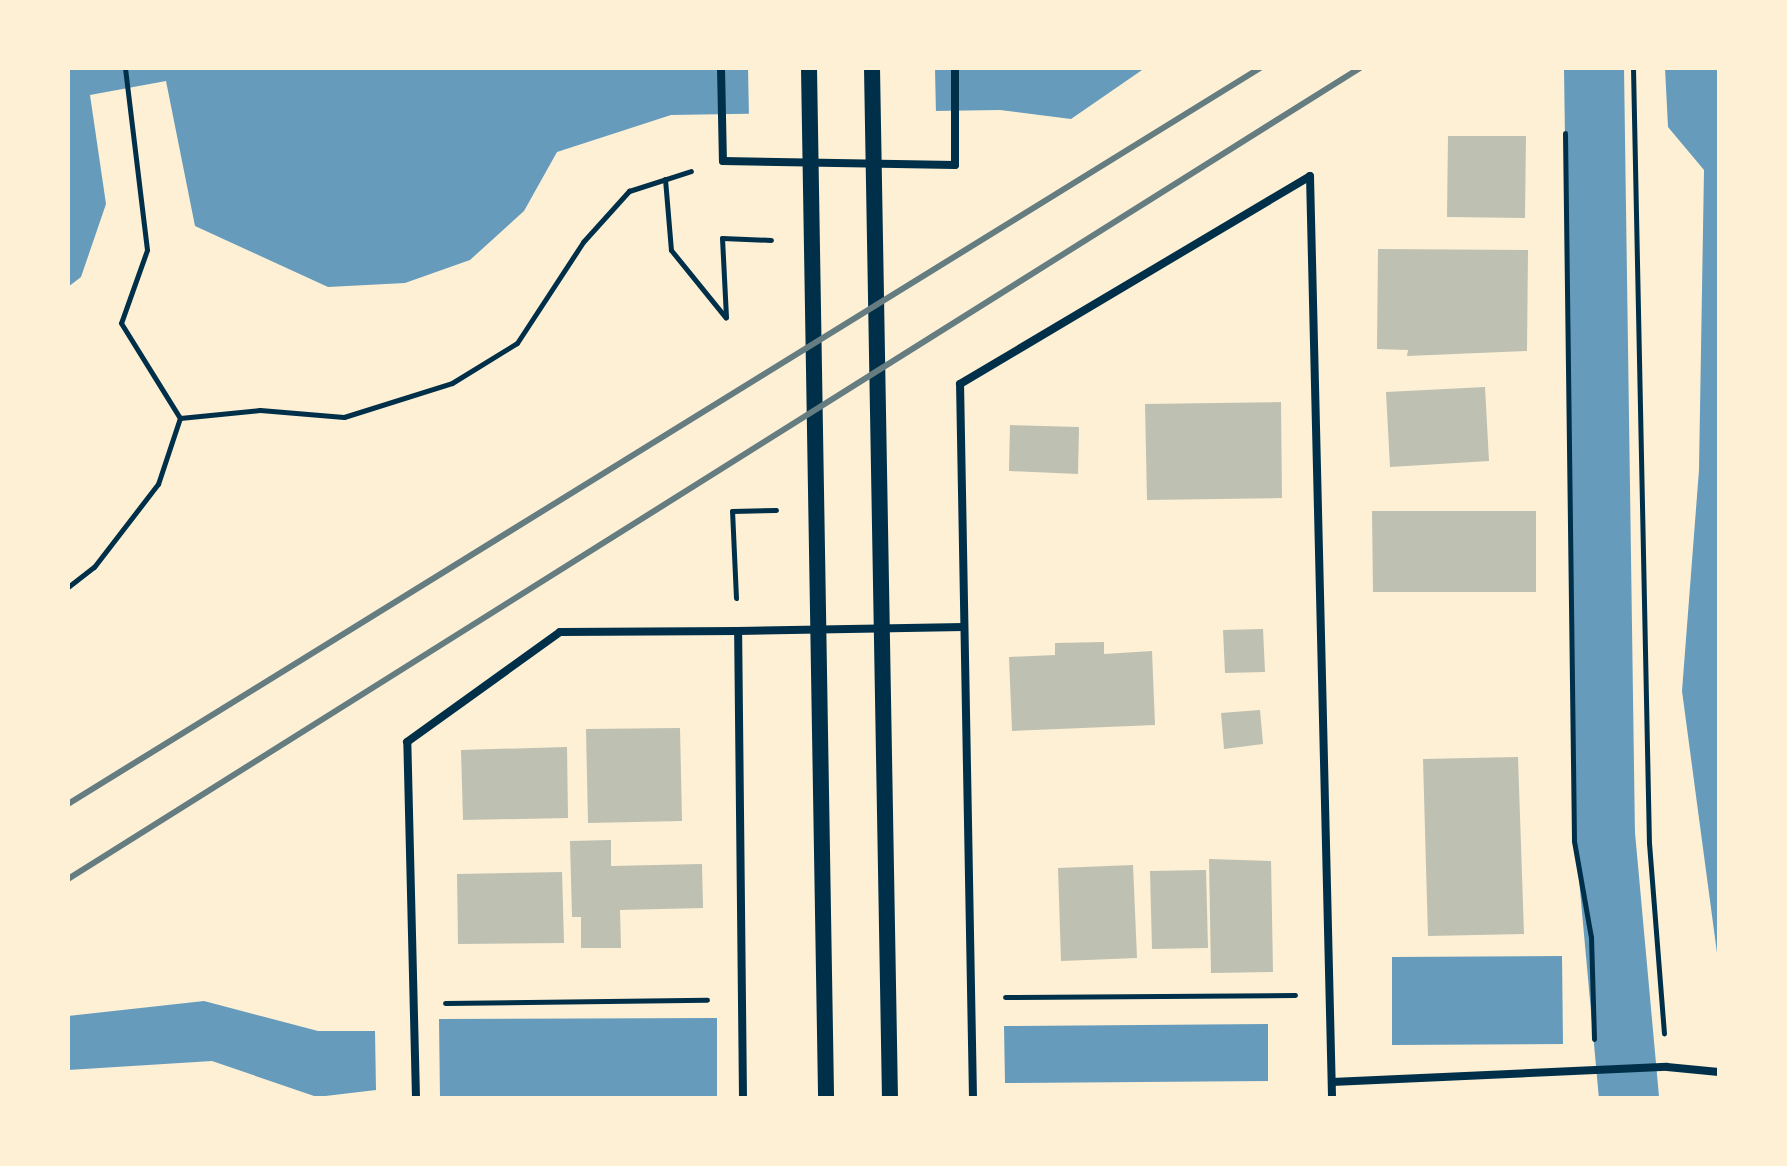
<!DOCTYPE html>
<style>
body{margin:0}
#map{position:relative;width:1787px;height:1166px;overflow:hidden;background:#fdf0d5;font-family:"Noto Serif",serif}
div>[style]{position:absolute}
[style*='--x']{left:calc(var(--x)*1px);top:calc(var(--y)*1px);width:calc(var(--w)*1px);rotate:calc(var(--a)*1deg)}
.water>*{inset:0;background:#669bbc}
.pier>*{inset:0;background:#fdf0d5}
.canal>*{height:60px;margin:-30px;padding:0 30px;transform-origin:30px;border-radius:30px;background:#669bbc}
.building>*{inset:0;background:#bec0b2}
.path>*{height:5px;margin:-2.5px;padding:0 2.5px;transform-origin:2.5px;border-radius:2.5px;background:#003049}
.minor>*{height:8px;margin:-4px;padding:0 4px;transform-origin:4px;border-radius:4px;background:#003049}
.secondary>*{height:16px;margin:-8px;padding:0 8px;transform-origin:8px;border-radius:8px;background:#003049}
.rail>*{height:6px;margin:-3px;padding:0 3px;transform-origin:3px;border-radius:3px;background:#657d81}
span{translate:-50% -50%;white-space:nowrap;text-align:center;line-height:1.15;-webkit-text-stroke:8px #fdf0d5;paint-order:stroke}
.frame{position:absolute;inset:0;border:70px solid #fdf0d5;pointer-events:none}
</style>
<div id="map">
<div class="water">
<div style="clip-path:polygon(68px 68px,1145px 68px,1071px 119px,1000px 110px,671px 115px,557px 152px,524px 211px,470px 260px,405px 283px,328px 287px,195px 226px,166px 81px,90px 95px,106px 204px,81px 277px,68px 287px)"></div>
<div style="clip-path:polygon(1665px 68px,1719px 68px,1719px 968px,1682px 691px,1699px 470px,1704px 170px,1668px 127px)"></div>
<div style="clip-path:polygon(1562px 956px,1563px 1044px,1392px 1045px,1392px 957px)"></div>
<div style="clip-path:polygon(204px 1001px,318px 1031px,375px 1031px,376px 1090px,317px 1097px,212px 1061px,68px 1070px,68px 1016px)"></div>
<div style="clip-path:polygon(717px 1018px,717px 1098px,440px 1098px,439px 1019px)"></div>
<div style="clip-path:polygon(1268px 1024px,1268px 1081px,1005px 1083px,1004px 1026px)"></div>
</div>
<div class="pier">
<div style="clip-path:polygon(748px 68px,935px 68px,936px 115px,749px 118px)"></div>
</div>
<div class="canal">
<div style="--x:1594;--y:68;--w:766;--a:89.18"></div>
<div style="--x:1605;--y:834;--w:265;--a:84.8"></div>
</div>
<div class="building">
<div style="clip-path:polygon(1448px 136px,1526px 136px,1525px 218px,1447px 217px)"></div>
<div style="clip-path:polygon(1378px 249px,1528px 250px,1527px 351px,1407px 356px,1408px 350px,1377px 349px)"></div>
<div style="clip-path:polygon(1485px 387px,1489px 461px,1390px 467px,1386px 392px)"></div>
<div style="clip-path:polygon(1281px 402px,1282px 498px,1147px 500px,1145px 404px)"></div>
<div style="clip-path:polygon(1010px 425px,1079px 427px,1078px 474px,1009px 471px)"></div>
<div style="clip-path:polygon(1372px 511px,1536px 511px,1536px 592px,1373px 592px)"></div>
<div style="clip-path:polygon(1263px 629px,1265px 672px,1225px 673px,1223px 630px)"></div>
<div style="clip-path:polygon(1104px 642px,1104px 654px,1152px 651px,1155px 725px,1012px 731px,1009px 657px,1055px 655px,1055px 643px)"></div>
<div style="clip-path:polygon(1260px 710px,1263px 744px,1224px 749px,1221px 713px)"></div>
<div style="clip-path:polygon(680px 728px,682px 821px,588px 823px,586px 729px)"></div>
<div style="clip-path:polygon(567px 747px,568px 818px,463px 820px,461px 750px)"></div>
<div style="clip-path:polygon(1518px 757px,1524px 934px,1428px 936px,1423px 759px)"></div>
<div style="clip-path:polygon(611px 840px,611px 866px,702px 864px,703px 908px,620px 910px,621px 948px,581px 948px,581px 917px,572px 917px,570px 841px)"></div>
<div style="clip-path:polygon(1209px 859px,1271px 861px,1273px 972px,1211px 973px)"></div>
<div style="clip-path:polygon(1133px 865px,1137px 958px,1061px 961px,1058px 868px)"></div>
<div style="clip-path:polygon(1206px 870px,1208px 948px,1152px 949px,1150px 871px)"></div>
<div style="clip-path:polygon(562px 872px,564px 943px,458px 944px,457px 874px)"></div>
</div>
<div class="path">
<div style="--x:125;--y:68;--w:183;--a:83.1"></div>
<div style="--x:147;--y:250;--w:77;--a:109.6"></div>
<div style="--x:121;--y:323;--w:112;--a:58.2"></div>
<div style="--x:180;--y:418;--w:80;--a:-5.7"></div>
<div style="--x:260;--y:410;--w:84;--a:4.8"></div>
<div style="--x:344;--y:417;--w:113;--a:-17.5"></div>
<div style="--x:452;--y:383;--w:76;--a:-31.6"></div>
<div style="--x:517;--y:343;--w:121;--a:-56.8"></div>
<div style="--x:583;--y:242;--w:69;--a:-48"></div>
<div style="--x:629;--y:191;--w:65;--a:-17.9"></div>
<div style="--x:1633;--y:68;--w:775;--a:88.82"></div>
<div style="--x:1649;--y:843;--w:191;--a:85.5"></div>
<div style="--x:1565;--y:133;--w:708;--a:89.27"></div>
<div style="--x:1574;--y:841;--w:97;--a:80"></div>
<div style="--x:1591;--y:937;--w:102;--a:88.3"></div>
<div style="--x:665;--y:179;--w:71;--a:85.2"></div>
<div style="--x:671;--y:250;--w:87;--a:51"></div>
<div style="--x:726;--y:317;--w:79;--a:-92.9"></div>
<div style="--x:722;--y:238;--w:49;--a:2.3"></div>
<div style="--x:68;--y:587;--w:33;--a:-38"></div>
<div style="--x:94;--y:567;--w:105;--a:-52.4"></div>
<div style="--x:158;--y:484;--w:70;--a:-71.6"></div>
<div style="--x:736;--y:598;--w:87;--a:-92.6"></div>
<div style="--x:732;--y:511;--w:44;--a:-1.3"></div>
<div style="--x:1005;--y:997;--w:290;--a:-0.4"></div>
<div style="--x:445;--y:1003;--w:262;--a:-0.7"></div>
</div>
<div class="minor">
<div style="--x:721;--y:68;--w:93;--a:88.8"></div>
<div style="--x:723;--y:161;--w:232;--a:1"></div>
<div style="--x:955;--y:165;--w:97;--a:-90"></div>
<div style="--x:1332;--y:1082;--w:335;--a:-2.6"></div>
<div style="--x:1667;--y:1067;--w:52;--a:5.5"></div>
<div style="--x:416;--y:1098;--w:356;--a:-91.4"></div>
<div style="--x:407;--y:742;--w:188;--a:-35.7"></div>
<div style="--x:560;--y:632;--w:178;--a:-0.3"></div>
<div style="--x:743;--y:1098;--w:467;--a:-90.6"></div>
<div style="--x:738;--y:631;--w:226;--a:-1"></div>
<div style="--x:973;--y:1098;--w:714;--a:-91.04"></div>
<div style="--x:960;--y:384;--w:407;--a:-30.7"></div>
<div style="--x:1310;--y:176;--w:922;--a:88.63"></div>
</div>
<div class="secondary">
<div style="--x:809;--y:68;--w:1030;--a:89.05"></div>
<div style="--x:872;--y:68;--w:1030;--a:89"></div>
</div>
<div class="rail">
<div style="--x:68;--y:804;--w:1401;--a:-31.69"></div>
<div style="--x:68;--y:879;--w:1525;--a:-32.12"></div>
</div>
<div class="frame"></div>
</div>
